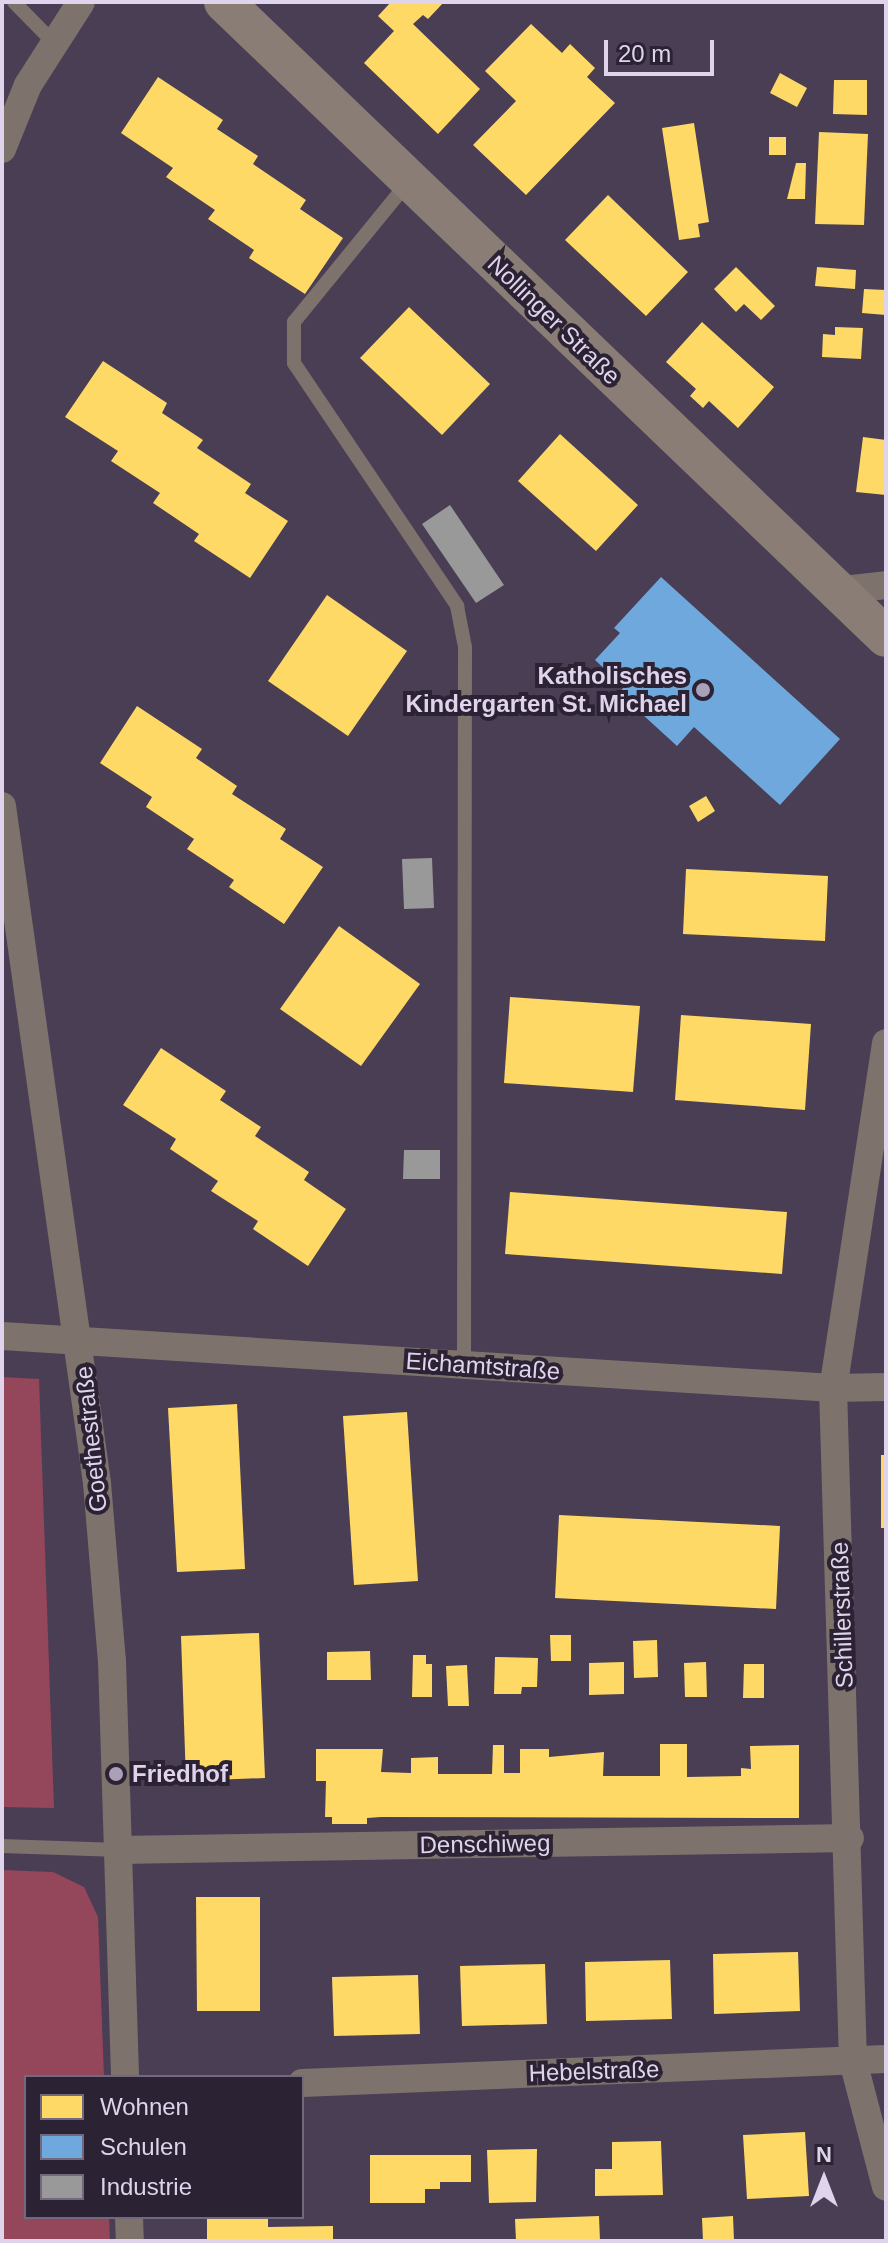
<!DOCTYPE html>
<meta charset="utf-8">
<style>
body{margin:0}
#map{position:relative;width:888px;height:2243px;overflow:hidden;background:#493e54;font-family:Arial,sans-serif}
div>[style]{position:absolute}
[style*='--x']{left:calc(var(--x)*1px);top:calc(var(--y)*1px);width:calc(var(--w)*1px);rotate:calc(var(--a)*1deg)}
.green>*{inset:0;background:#94465b}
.homes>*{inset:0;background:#ffd966}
.schools>*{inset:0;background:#6fa8dc}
.industry>*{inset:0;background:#999}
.lane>*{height:14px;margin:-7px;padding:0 7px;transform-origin:7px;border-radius:7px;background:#7d726c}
.street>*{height:28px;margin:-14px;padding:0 14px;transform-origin:14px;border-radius:14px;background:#7d726c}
.secondary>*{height:40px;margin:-20px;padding:0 20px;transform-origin:20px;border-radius:20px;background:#8a7d75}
.dots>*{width:22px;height:22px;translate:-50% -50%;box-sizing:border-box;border:4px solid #2b2234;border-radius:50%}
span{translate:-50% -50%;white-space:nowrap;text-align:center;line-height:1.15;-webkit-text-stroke:8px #2b2234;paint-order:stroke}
.street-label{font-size:24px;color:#dfd4ec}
.poi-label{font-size:24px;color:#dfd4ec;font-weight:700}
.right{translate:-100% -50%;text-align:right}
.left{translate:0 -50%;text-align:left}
.frame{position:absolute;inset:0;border:4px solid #dfd4ec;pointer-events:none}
.legend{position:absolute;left:24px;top:2075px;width:280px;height:144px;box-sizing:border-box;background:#2b2234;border:2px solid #73697e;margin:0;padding:10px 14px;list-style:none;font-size:24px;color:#dfd4ec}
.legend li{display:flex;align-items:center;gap:16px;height:40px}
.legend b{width:40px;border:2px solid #73697e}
.north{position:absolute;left:784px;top:2139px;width:80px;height:80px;-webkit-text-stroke:6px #2b2234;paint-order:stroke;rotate:0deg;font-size:22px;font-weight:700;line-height:32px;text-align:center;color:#dfd4ec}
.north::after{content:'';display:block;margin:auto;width:28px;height:36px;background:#dfd4ec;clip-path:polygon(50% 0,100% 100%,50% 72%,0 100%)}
.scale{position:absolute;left:604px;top:40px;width:110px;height:36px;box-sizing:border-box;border:4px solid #dfd4ec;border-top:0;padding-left:10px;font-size:24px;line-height:28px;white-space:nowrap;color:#dfd4ec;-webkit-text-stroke:6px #2b2234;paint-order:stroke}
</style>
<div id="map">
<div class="green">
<div style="clip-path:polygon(2px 1377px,39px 1379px,54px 1808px,2px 1807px)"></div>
<div style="clip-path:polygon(2px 1870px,53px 1872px,84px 1887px,98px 1917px,104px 2077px,26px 2077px,26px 2217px,109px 2217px,110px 2241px,2px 2241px)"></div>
</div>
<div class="homes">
<div style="clip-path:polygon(391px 2px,444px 2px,428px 19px,423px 15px,413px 24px,480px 89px,438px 134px,364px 63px,394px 31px,378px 16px)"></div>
<div style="clip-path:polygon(531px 24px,562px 53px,570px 44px,595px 68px,587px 77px,615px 103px,526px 195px,473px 145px,516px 101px,485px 71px)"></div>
<div style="clip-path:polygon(780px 73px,807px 88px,797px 107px,770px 93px)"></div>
<div style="clip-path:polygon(158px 77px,223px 120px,217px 129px,258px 156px,253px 164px,306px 200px,300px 209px,343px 238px,305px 294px,249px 258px,254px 250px,208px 219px,215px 210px,166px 177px,173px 168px,121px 133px)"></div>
<div style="clip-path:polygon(834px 80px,867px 80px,867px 115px,833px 114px)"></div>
<div style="clip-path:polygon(694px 123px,709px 222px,698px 224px,700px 237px,679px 240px,662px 128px)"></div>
<div style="clip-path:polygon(819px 132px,868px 134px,864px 225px,815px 224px)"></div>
<div style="clip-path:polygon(769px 137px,786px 137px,786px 155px,769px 155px)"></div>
<div style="clip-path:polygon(796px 163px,806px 163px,805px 199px,787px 199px)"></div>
<div style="clip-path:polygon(608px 195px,688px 272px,646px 316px,565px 240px)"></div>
<div style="clip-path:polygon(736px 267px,775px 306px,761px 320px,744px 304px,736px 312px,714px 289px)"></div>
<div style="clip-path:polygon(817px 267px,856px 270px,855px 289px,815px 286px)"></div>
<div style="clip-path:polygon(864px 289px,886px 290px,886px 315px,862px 313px)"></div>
<div style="clip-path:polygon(409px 307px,490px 384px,442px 435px,360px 358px)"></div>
<div style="clip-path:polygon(702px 322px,774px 387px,738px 428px,709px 401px,703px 408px,690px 396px,696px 389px,666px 362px)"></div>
<div style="clip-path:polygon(835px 327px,863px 328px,861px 359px,822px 357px,823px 334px,835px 335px)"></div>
<div style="clip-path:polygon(103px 361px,167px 403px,162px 413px,203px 440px,197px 448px,251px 484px,245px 493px,288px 521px,250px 578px,194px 541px,199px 534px,153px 503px,160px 493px,111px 461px,118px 451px,65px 417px)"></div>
<div style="clip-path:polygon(560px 434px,638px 505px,596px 551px,518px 481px)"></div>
<div style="clip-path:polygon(863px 437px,886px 440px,886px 495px,856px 492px)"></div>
<div style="clip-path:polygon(327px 595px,407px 651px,348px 736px,268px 681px)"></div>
<div style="clip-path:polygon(137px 706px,202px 749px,196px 758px,237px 786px,232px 794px,286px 829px,280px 839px,323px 867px,284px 924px,229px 887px,234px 880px,187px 849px,194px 839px,146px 807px,152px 797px,100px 763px)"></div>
<div style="clip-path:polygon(706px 796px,715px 811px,698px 822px,689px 806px)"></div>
<div style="clip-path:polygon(686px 869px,828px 876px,825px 941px,683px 934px)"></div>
<div style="clip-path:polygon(339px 926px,420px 984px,361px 1066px,280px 1009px)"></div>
<div style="clip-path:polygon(510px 997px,640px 1006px,633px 1092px,504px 1083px)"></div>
<div style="clip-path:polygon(681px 1015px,811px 1024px,805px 1110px,675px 1100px)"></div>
<div style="clip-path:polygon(161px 1048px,226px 1091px,220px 1100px,261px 1127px,255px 1136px,309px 1172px,304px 1180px,346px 1209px,308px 1266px,253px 1229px,258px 1221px,211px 1191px,218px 1181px,170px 1149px,176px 1139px,123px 1105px)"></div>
<div style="clip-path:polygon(510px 1192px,787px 1212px,782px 1274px,505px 1254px)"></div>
<div style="clip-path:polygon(237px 1404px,245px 1569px,177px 1572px,168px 1408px)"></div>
<div style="clip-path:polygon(407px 1412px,418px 1581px,354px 1585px,343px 1416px)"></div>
<div style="clip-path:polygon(881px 1455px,886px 1455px,886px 1528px,881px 1528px)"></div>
<div style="clip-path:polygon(559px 1515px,780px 1526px,776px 1609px,555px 1598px)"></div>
<div style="clip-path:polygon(259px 1633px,265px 1778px,186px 1781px,181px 1636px)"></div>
<div style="clip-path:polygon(550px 1635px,571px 1635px,571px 1661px,551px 1661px)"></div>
<div style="clip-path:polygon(657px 1640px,658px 1677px,634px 1678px,633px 1641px)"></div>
<div style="clip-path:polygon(370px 1651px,371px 1680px,327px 1680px,327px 1652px)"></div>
<div style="clip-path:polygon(413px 1655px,426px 1655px,426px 1664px,432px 1664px,432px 1697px,412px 1697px)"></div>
<div style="clip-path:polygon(495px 1657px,538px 1658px,537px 1687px,522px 1687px,521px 1694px,494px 1694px)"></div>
<div style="clip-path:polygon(624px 1662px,624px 1694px,589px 1695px,589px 1663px)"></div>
<div style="clip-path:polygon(706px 1662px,707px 1697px,685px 1697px,684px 1663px)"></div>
<div style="clip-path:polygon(744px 1664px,764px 1664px,764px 1698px,743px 1698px)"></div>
<div style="clip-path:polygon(467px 1665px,469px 1706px,448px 1706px,446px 1666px)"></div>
<div style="clip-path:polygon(660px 1744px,687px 1744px,687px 1777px,741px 1776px,741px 1768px,751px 1769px,750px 1746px,799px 1745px,799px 1818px,381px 1817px,367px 1818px,367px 1824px,332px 1824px,332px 1817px,325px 1817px,326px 1781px,316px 1781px,316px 1749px,383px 1749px,381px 1772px,411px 1773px,411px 1758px,438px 1757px,438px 1774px,492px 1774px,493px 1745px,504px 1745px,504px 1773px,520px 1773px,520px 1749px,549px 1749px,549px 1757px,604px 1752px,603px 1776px,660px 1776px)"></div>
<div style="clip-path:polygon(196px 1897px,260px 1897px,260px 2011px,197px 2011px)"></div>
<div style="clip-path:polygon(798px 1952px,800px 2011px,714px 2014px,713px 1954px)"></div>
<div style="clip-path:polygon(670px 1960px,672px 2019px,586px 2021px,585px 1962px)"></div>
<div style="clip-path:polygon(545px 1964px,547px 2024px,462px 2026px,460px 1966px)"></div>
<div style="clip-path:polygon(418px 1975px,420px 2034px,334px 2036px,332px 1977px)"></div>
<div style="clip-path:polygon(805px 2132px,809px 2196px,747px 2199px,743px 2135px)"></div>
<div style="clip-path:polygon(661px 2141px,663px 2195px,595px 2196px,595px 2169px,612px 2169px,612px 2142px)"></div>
<div style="clip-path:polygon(537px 2149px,536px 2202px,489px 2203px,487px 2150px)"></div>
<div style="clip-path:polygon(370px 2155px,471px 2155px,471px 2182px,440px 2182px,440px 2189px,425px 2189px,425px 2203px,370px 2203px)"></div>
<div style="clip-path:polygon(599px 2216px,600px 2241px,516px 2241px,515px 2219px)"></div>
<div style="clip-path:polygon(733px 2216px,734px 2241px,703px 2241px,702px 2218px)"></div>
<div style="clip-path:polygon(207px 2217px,268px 2217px,268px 2227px,333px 2226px,333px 2241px,207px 2241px)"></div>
</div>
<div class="schools">
<div style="clip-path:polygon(661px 577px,840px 739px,780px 805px,694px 727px,677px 746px,619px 693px,624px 687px,595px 660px,620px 633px,614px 628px)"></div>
</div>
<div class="industry">
<div style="clip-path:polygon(450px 505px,504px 585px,476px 603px,422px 524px)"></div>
<div style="clip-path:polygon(432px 858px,434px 908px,404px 909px,402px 859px)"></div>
<div style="clip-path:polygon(404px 1150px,440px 1150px,440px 1179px,403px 1179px)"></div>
</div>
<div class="lane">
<div style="--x:14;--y:2;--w:60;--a:45.7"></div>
<div style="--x:409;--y:181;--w:182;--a:129.2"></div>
<div style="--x:294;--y:322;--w:41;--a:90"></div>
<div style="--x:294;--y:363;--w:293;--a:56.1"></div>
<div style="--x:457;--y:606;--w:42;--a:79"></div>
<div style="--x:465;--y:647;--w:718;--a:90.08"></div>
<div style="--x:2;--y:1846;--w:117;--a:2"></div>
</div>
<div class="street">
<div style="--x:2;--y:149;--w:69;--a:-67.9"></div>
<div style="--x:28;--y:85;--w:98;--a:-57.4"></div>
<div style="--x:835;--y:591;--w:51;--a:-6.7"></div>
<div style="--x:2;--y:806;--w:684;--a:82.01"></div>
<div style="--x:97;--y:1483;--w:179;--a:85.2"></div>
<div style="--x:112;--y:1661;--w:416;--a:88.2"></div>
<div style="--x:886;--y:1043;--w:349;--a:98.7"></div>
<div style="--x:833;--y:1388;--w:673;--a:88.3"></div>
<div style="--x:853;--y:2061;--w:130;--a:75.3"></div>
<div style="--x:2;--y:1336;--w:833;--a:3.58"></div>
<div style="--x:833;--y:1388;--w:53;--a:-1.1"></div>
<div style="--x:119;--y:1850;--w:731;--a:-0.94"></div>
<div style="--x:302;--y:2083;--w:584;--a:-2.35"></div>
<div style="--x:129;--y:2217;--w:24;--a:88"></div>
</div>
<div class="secondary">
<div style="--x:224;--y:2;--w:917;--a:43.81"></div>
</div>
<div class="dots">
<div style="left:703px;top:690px;background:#aaa0b7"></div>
<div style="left:116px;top:1774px;background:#aaa0b7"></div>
</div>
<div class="street-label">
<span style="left:554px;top:320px;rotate:44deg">Nollinger Straße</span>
<span style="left:483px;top:1366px;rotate:4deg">Eichamtstraße</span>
<span style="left:91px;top:1439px;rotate:-96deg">Goethestraße</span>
<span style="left:842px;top:1615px;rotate:-92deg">Schillerstraße</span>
<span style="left:485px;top:1844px;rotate:-1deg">Denschiweg</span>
<span style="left:594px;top:2071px;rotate:-2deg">Hebelstraße</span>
</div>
<div class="poi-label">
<span class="right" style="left:687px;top:690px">Katholisches<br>Kindergarten St. Michael</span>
<span class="left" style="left:132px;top:1774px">Friedhof</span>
</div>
<div class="frame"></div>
<ul class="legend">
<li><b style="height:22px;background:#ffd966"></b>Wohnen</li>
<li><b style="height:22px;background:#6fa8dc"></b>Schulen</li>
<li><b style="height:22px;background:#999"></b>Industrie</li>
</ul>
<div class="north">N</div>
<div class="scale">20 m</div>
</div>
